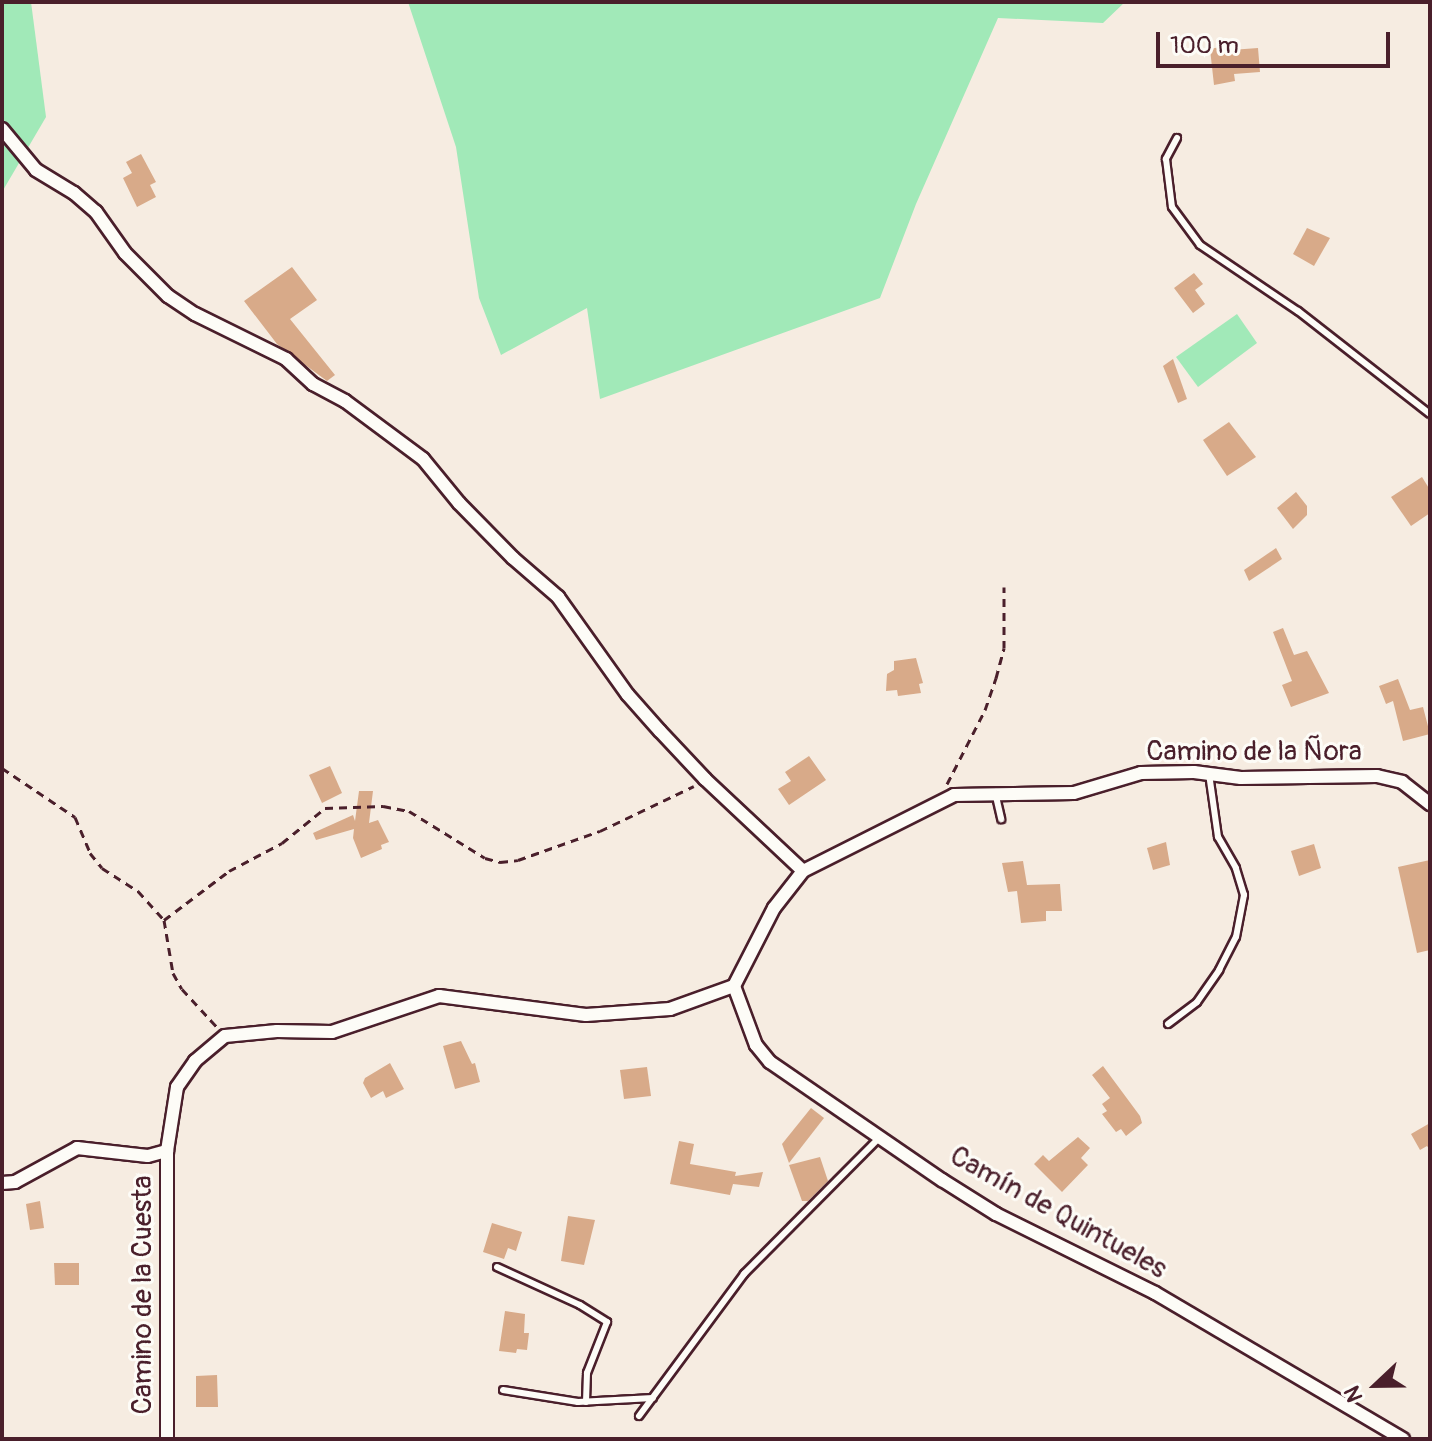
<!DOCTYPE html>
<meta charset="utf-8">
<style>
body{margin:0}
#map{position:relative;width:1432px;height:1441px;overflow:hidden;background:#f6ece1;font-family:Pangolin,sans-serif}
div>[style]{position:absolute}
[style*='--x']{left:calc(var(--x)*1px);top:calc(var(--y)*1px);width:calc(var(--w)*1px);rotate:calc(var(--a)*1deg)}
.green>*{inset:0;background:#a1e9b8}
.building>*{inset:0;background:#d8aa89}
.path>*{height:3px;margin-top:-1.5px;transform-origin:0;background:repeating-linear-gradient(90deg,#4a1f2b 0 8px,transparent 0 14px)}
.roads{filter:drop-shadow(2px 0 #4a1f2b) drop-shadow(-2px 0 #4a1f2b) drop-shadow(0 2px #4a1f2b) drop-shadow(0 -2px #4a1f2b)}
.lane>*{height:6px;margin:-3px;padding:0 3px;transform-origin:3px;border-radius:3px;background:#fdfcf7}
.street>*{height:12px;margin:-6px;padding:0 6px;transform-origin:6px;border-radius:6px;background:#fdfcf7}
span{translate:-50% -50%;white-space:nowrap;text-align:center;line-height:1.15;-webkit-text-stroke:6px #fdfcf7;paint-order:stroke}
.street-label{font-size:28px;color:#4a1f2b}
.frame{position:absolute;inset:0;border:4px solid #4a1f2b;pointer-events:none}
.north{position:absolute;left:1336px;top:1345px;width:80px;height:80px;-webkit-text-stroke:6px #fdfcf7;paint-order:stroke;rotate:248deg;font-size:22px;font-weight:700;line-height:32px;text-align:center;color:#4a1f2b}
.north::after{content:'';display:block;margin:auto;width:28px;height:36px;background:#4a1f2b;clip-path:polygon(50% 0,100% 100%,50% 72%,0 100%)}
.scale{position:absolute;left:1156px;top:32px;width:234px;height:36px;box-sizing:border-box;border:4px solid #4a1f2b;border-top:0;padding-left:10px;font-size:24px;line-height:28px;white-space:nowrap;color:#4a1f2b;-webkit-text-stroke:6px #fdfcf7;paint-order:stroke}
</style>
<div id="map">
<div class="green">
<div style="clip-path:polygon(2px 2px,31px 2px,46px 117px,2px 192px)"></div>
<div style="clip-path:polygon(408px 2px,1125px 2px,1103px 23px,998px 18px,916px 204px,880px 298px,600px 399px,587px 308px,501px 355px,479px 298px,456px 147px)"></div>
<div style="clip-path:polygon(1237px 314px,1257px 343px,1198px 387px,1176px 357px)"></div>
</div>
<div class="building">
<div style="clip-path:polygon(1230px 45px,1231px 50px,1258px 48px,1260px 72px,1234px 74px,1235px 81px,1214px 85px,1210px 49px)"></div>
<div style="clip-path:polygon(141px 154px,156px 182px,150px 185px,156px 197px,137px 207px,123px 178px,132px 173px,126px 162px)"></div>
<div style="clip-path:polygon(1307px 228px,1330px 238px,1314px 266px,1293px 254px)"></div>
<div style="clip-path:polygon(292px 267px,317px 300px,290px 319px,335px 375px,327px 381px,277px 344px,244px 301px)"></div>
<div style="clip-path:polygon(1194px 273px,1203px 284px,1195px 290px,1205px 304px,1193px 313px,1174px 288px)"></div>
<div style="clip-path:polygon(1173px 359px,1187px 399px,1178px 403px,1163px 366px)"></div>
<div style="clip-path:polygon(1229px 422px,1256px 457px,1227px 476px,1203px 440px)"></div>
<div style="clip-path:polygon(1422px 477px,1430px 490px,1430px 513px,1411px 526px,1391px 497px)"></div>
<div style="clip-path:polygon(1296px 492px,1307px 506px,1307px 515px,1293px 529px,1277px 508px)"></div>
<div style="clip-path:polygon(1276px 548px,1282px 559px,1249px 581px,1244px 570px)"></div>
<div style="clip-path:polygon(1283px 628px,1294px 655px,1307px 651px,1329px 693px,1291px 707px,1282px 685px,1292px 681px,1273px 632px)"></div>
<div style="clip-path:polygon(916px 658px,923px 683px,919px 684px,921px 693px,898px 696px,897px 690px,886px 691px,887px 674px,894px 670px,894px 661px)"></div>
<div style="clip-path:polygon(1398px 679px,1410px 710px,1423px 707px,1430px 734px,1403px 741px,1393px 701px,1386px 704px,1379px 686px)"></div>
<div style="clip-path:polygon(809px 756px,826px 780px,789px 805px,778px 789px,791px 781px,785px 772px)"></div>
<div style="clip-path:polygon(330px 766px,342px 793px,322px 803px,309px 775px)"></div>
<div style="clip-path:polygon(359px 791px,373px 791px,369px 823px,378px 820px,389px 842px,381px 845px,382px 849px,361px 858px,353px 838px,354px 829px,316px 840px,313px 833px,353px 815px,355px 821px)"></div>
<div style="clip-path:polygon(1166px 842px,1170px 865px,1153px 870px,1147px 848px)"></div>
<div style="clip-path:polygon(1314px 844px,1321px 868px,1299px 876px,1291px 851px)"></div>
<div style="clip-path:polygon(1430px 860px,1430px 950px,1417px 953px,1398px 867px)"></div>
<div style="clip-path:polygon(1023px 861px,1027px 885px,1060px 884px,1062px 911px,1046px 911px,1046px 921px,1021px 923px,1017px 891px,1008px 892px,1002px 863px)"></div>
<div style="clip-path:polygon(461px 1041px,472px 1064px,475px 1063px,480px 1082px,455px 1089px,443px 1046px)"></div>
<div style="clip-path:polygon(390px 1063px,404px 1089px,386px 1098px,383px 1091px,371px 1098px,363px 1083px,365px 1078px)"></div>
<div style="clip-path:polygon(1103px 1066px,1140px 1116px,1142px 1123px,1126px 1136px,1121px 1129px,1116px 1132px,1102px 1114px,1107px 1111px,1102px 1104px,1110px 1098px,1092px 1075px)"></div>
<div style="clip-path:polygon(647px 1067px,651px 1096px,624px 1099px,620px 1070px)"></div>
<div style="clip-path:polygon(811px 1108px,824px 1118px,789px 1163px,782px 1144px)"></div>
<div style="clip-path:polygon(1430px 1123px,1430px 1150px,1427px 1146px,1420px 1150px,1411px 1134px)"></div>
<div style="clip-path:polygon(1078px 1137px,1090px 1148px,1081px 1158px,1088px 1165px,1062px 1192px,1034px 1164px,1043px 1155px,1049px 1161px)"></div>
<div style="clip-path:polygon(679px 1141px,694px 1144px,690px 1164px,736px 1172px,735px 1176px,763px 1172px,759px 1187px,733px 1184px,730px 1195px,670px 1184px)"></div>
<div style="clip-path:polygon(820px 1157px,828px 1181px,808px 1201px,802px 1201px,789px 1165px)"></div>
<div style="clip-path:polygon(40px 1201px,44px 1228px,30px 1230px,26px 1204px)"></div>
<div style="clip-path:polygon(568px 1216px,595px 1220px,584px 1265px,561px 1261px)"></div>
<div style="clip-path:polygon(492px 1223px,522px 1232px,516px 1251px,508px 1248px,504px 1259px,483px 1252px)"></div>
<div style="clip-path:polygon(54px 1263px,79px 1263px,79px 1285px,55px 1285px)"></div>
<div style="clip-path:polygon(505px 1311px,525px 1314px,524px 1333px,529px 1333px,527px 1350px,517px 1349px,516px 1353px,499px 1351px)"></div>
<div style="clip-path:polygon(217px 1375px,218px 1407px,196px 1407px,196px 1376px)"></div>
</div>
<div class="path">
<div style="--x:2;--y:768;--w:88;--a:33.9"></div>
<div style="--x:75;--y:817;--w:39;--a:67"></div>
<div style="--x:90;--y:853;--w:19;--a:51"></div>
<div style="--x:102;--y:868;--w:43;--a:32.6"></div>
<div style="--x:138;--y:891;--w:39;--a:48"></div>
<div style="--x:164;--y:920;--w:54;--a:80.4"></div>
<div style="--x:173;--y:973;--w:18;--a:61"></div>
<div style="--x:182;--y:989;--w:52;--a:47.4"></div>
<div style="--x:947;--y:784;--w:83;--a:-62.8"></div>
<div style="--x:985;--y:710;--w:34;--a:-71"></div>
<div style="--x:996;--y:678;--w:31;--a:-75"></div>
<div style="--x:1004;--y:648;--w:61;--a:-90"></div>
<div style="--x:164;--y:920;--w:81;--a:-37"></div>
<div style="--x:229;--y:871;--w:60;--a:-27.8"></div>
<div style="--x:282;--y:843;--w:55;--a:-39.1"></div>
<div style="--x:325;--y:808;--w:58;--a:-2"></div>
<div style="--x:383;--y:806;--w:26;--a:11"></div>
<div style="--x:409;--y:811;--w:89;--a:31.7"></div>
<div style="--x:485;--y:858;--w:16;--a:15"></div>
<div style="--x:500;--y:862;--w:18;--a:-6"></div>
<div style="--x:518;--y:860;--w:87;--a:-19.5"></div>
<div style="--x:600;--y:831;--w:104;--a:-25.6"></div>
</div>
<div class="roads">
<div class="lane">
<div style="--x:1177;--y:138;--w:24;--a:118"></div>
<div style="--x:1166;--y:159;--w:48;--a:82.9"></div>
<div style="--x:1172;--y:207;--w:47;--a:53.6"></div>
<div style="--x:1200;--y:245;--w:118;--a:34"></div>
<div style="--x:1298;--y:311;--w:167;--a:38"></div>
<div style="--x:995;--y:792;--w:28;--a:77"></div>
<div style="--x:1168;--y:1024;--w:36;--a:-37"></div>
<div style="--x:1197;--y:1002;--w:39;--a:-55"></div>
<div style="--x:1219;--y:970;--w:37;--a:-63"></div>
<div style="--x:1236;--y:937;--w:43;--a:-79.2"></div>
<div style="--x:1244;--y:895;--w:28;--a:-107"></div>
<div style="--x:1236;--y:868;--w:36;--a:-120"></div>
<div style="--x:1218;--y:837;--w:64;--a:-98.1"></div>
<div style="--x:497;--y:1267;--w:91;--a:24.6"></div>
<div style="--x:580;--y:1305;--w:32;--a:32"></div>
<div style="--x:607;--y:1322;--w:55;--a:111.4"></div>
<div style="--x:587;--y:1373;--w:29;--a:92"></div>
<div style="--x:503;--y:1390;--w:76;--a:9.1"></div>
<div style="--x:578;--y:1402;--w:75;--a:-3.1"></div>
<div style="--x:639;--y:1416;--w:177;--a:-53.5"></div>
<div style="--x:744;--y:1274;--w:192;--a:-45.2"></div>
</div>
<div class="street">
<div style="--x:2;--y:129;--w:53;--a:50.3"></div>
<div style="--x:36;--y:170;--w:44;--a:31.2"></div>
<div style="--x:74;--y:193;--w:29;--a:41"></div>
<div style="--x:96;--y:212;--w:50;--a:54.7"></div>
<div style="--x:125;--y:253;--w:61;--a:45"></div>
<div style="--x:168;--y:296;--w:32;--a:34"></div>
<div style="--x:195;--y:314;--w:102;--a:26.3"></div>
<div style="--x:286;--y:359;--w:37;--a:43"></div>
<div style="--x:313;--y:384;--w:36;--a:28"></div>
<div style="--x:345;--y:401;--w:97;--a:36.6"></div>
<div style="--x:423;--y:459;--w:57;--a:50.7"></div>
<div style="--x:459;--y:503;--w:77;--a:45.5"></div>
<div style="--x:513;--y:558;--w:60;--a:40.9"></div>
<div style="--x:558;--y:597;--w:120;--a:54.5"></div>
<div style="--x:628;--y:695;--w:48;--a:48.4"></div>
<div style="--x:660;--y:731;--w:66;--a:46.8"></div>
<div style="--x:705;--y:779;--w:134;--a:43.2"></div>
<div style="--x:734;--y:986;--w:63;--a:69.6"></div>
<div style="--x:756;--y:1045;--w:22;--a:51"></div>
<div style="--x:770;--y:1062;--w:209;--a:34.5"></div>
<div style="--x:942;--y:1180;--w:64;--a:32.2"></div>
<div style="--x:996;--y:1214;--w:178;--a:26.4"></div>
<div style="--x:1155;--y:1293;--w:288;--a:30.5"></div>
<div style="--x:2;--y:1183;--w:13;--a:-4"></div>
<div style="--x:15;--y:1182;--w:71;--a:-28.7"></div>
<div style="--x:77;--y:1148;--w:71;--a:6.4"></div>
<div style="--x:148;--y:1156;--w:20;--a:-15"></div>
<div style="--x:167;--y:1151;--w:65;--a:-81.1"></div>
<div style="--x:177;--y:1087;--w:32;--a:-55"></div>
<div style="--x:195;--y:1061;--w:39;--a:-40"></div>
<div style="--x:225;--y:1036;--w:52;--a:-5.5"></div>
<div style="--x:277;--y:1031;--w:55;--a:1"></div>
<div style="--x:332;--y:1032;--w:113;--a:-18.6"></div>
<div style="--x:439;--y:996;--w:148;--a:7.4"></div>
<div style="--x:586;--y:1015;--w:84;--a:-4.1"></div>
<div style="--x:670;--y:1009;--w:68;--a:-19.8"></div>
<div style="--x:734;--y:986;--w:88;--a:-62.9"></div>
<div style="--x:774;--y:908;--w:47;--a:-51.9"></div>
<div style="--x:803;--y:871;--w:169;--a:-26.7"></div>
<div style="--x:954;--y:795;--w:120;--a:-1"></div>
<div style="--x:1074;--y:793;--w:70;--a:-16.6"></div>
<div style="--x:1141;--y:773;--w:53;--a:-1.1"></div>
<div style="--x:1194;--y:772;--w:47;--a:7.3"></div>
<div style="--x:1241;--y:778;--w:136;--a:-0.8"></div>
<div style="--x:1377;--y:776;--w:26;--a:13"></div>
<div style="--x:1402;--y:782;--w:36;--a:38"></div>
<div style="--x:167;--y:1439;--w:288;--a:-90"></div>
</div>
</div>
<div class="street-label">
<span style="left:1254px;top:752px">Camino de la Ñora</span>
<span style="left:1058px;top:1213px;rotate:29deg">Camín de Quintueles</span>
<span style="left:143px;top:1295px;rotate:-90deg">Camino de la Cuesta</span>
</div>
<div class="frame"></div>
<div class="north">N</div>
<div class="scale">100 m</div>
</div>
